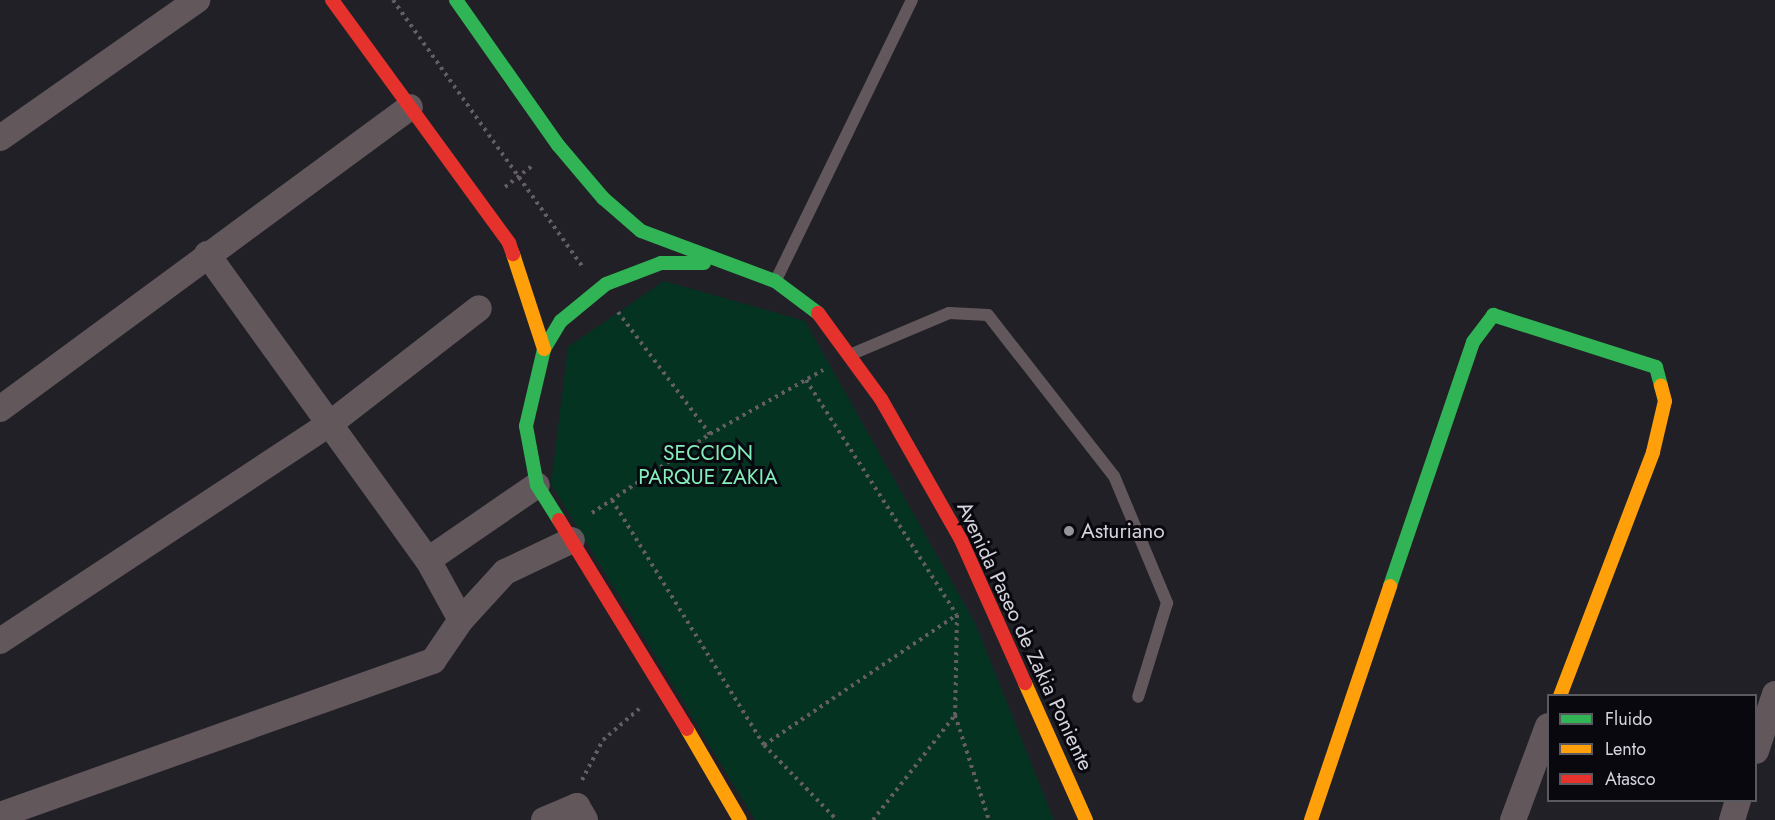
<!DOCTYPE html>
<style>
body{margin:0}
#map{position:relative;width:1775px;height:820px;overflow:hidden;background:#212026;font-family:Jost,sans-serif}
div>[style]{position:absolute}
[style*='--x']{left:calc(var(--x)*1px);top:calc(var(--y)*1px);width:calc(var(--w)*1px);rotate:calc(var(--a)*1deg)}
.green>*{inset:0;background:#043322}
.path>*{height:4px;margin-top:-2px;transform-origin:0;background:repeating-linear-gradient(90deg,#645e62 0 3px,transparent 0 7.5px)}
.lane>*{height:12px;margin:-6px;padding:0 6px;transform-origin:6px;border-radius:6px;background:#62585c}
.street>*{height:26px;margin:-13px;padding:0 13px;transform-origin:13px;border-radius:13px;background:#62585c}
.fast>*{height:14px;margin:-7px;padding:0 7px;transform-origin:7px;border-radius:7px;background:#30b455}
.slow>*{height:14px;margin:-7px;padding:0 7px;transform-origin:7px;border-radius:7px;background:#ff9f0a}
.jam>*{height:14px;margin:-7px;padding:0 7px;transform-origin:7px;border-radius:7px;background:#e5322d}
.dots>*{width:16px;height:16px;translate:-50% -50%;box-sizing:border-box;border:3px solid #09080e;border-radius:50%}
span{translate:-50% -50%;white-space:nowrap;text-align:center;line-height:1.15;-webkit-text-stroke:6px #09080e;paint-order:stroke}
.park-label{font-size:21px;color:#83eebb}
.poi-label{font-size:21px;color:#d4d2dc}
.left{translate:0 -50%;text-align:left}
.street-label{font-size:21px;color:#d4d2dc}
.legend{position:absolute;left:1547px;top:694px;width:210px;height:108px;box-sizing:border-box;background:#09080e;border:2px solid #5a5960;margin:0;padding:8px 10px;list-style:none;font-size:18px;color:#d4d2dc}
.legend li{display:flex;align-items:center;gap:12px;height:30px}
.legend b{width:30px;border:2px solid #5a5960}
</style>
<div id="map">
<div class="green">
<div style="clip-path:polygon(664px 281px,805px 321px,975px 623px,1054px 820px,755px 820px,551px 484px,568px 347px)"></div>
</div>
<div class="path">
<div style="--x:393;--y:0;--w:326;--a:54.6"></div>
<div style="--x:505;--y:187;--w:37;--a:-38"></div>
<div style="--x:618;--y:312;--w:153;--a:53"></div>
<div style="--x:806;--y:380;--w:279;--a:57.3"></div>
<div style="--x:957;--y:615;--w:100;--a:91.1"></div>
<div style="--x:955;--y:715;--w:110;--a:72.1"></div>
<div style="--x:612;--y:500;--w:288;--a:58.2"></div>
<div style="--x:764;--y:745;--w:105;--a:45.8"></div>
<div style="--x:592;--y:513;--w:142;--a:-33.8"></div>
<div style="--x:710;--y:434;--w:130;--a:-29.5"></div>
<div style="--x:764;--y:745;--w:233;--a:-34"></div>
<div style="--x:582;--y:780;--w:45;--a:-62.3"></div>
<div style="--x:603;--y:740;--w:49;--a:-40.9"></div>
<div style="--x:873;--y:820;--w:133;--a:-52"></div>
</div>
<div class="lane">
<div style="--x:776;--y:280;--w:311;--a:-64.1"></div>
<div style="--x:852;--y:354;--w:105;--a:-22.9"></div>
<div style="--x:949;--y:313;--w:39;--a:3"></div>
<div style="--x:988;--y:315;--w:204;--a:52"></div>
<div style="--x:1114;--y:476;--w:138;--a:67.3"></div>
<div style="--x:1167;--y:603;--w:98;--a:107.1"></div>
</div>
<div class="street">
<div style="--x:0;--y:138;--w:241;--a:-35"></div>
<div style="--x:207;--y:254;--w:377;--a:54.2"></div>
<div style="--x:428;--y:560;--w:68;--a:61.2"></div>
<div style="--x:0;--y:409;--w:509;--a:-36.37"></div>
<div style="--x:428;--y:560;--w:132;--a:-34.5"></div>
<div style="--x:0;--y:641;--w:396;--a:-33.4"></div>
<div style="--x:331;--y:423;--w:187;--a:-37.8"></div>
<div style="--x:1756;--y:751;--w:60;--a:-71.6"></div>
<div style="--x:0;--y:815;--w:460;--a:-19.6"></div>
<div style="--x:433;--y:661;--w:50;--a:-55.7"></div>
<div style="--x:461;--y:620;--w:65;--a:-47.5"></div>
<div style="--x:505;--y:572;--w:74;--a:-25.5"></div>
<div style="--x:544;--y:820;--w:36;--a:-23"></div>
<div style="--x:577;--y:806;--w:16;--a:60"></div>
<div style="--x:1513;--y:820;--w:100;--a:-69.6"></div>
<div style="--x:1732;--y:820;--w:21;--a:-73"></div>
</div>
<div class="fast">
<div style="--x:456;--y:0;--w:177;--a:54.9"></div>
<div style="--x:558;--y:145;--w:70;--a:49.7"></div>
<div style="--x:603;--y:198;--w:50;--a:41"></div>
<div style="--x:641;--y:231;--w:143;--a:20.5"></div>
<div style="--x:775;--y:281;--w:54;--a:36.7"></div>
<div style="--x:559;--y:520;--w:41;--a:-122.2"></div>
<div style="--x:537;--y:485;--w:60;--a:-100.6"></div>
<div style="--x:526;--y:426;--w:79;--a:-76.8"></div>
<div style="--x:544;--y:349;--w:33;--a:-59"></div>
<div style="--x:561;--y:321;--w:58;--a:-39.4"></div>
<div style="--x:606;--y:284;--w:59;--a:-20.9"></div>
<div style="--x:661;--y:263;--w:43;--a:0"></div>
<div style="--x:1390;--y:586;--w:258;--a:-71.2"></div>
<div style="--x:1473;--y:342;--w:34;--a:-53"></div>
<div style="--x:1493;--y:315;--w:171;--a:17.7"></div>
<div style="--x:1656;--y:367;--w:20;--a:75"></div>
</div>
<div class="slow">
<div style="--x:513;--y:254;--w:100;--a:71.9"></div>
<div style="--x:1025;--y:683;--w:150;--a:66"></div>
<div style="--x:1560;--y:696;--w:261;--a:-69.1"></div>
<div style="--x:1653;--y:452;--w:52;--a:-76.8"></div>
<div style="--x:1665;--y:401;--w:16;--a:-105"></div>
<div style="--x:687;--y:729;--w:105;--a:59.8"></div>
<div style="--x:1311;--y:820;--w:247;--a:-71.3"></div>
</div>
<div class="jam">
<div style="--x:332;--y:0;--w:301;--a:53.9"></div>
<div style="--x:509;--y:243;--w:12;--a:70"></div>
<div style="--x:818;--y:313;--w:107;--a:53.8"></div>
<div style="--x:881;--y:399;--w:162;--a:60.4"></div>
<div style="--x:961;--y:540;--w:157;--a:65.9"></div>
<div style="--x:559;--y:520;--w:245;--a:58.5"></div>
</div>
<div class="dots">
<div style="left:1069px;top:531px;background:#95949c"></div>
</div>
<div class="park-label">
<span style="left:708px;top:465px">SECCION<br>PARQUE ZAKIA</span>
</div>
<div class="poi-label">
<span class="left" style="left:1081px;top:531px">Asturiano</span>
</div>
<div class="street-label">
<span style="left:1025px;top:636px;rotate:65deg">Avenida Paseo de Zakia Poniente</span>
</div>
<ul class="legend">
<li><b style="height:8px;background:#30b455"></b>Fluido</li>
<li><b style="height:8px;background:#ff9f0a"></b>Lento</li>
<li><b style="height:8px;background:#e5322d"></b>Atasco</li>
</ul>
</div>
